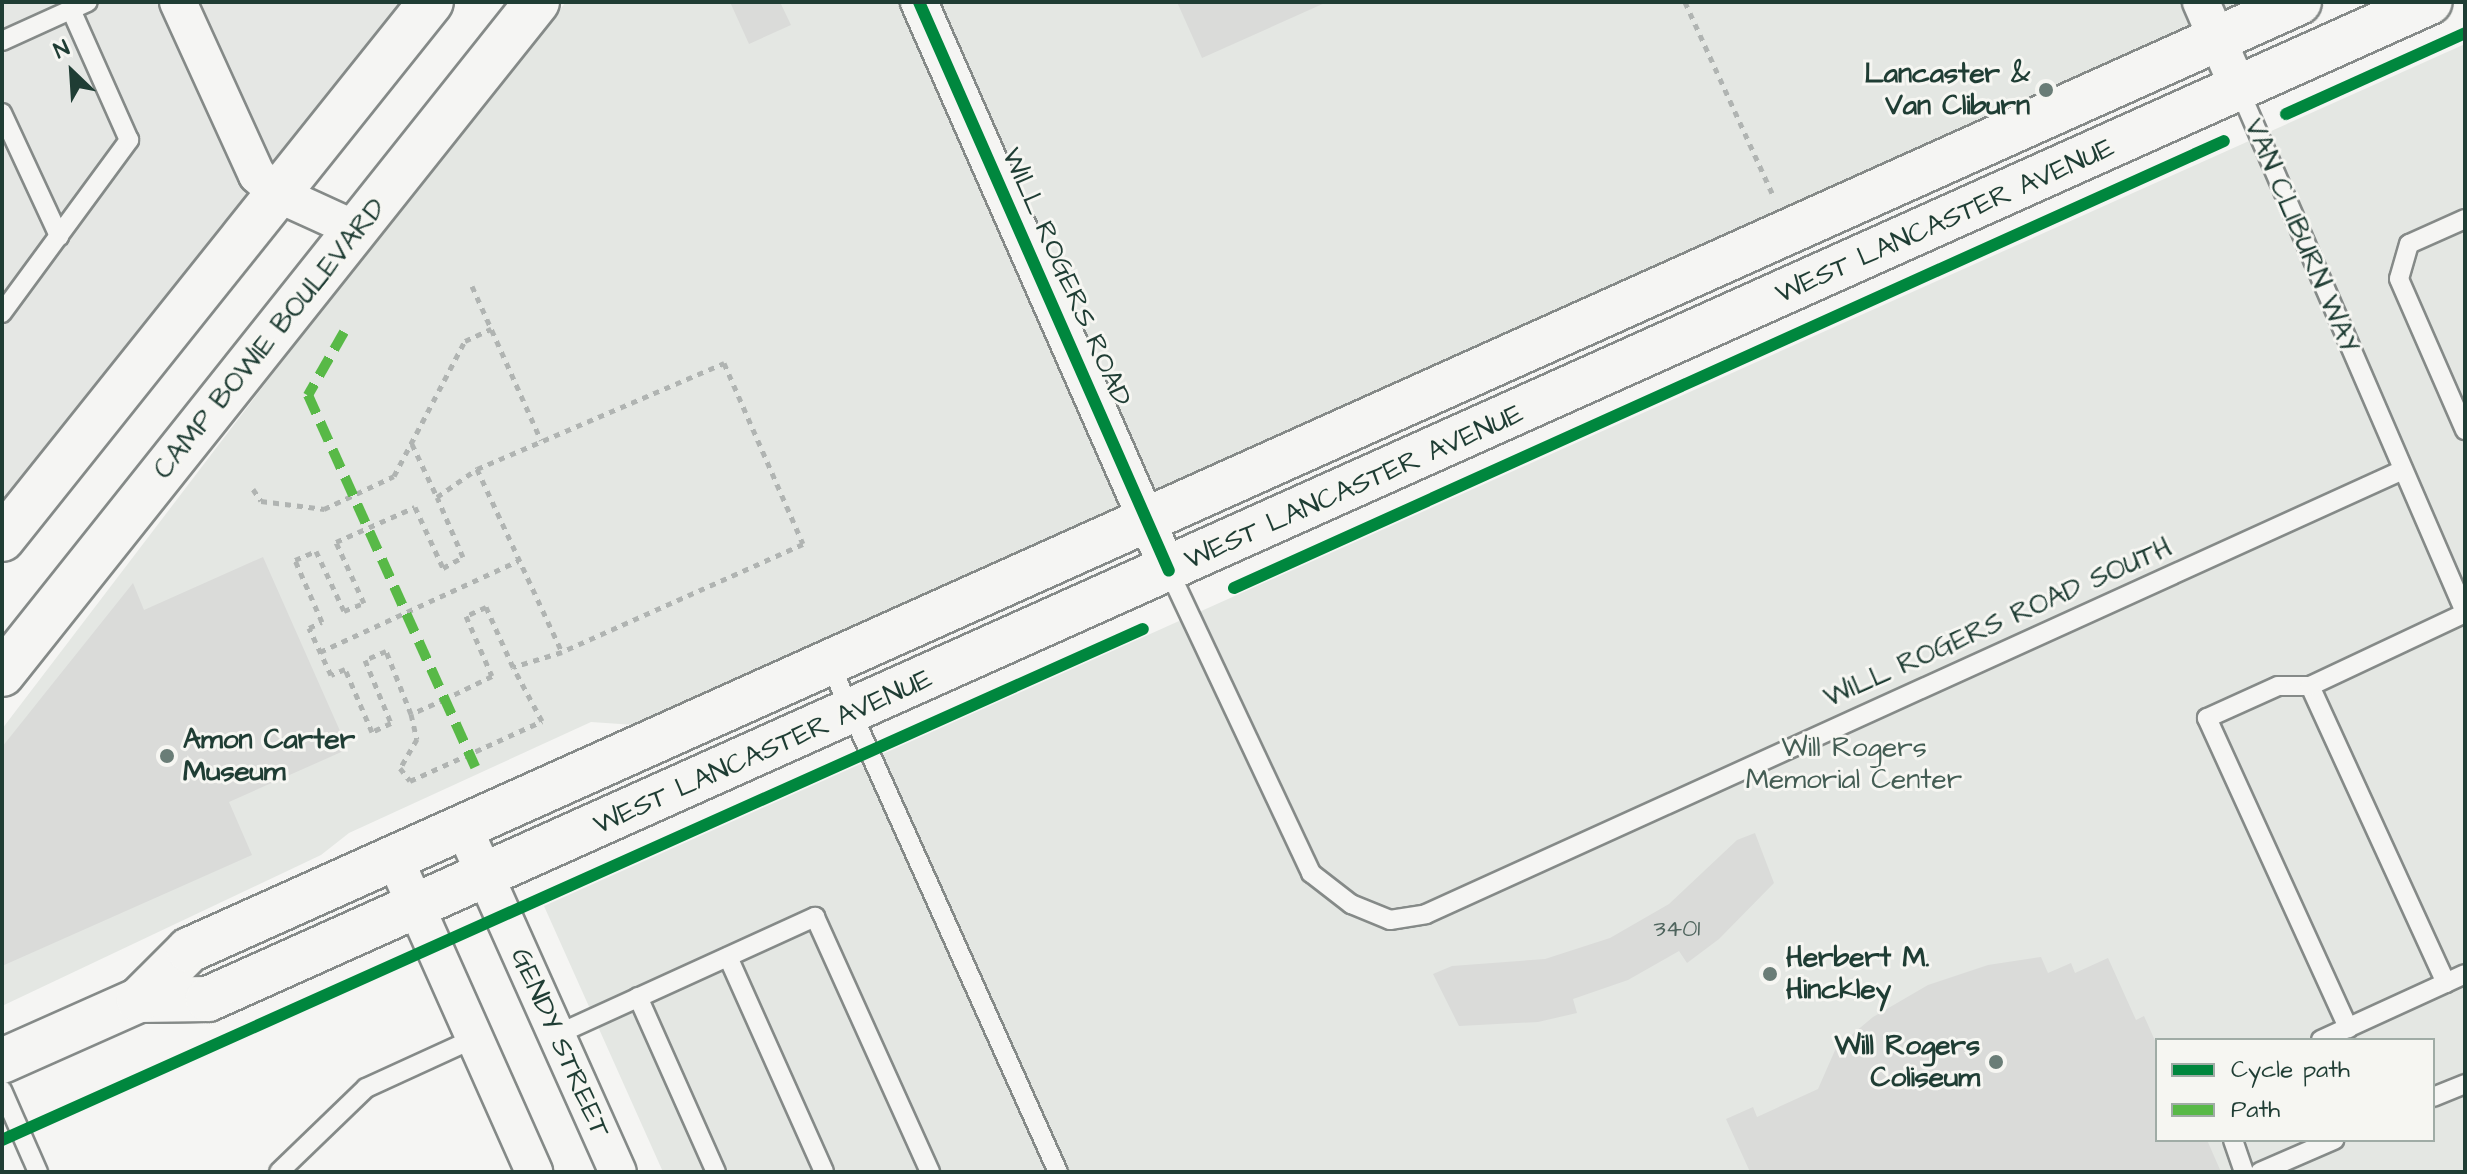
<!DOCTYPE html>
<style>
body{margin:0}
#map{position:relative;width:2467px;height:1174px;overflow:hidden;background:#f5f5f3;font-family:"Architects Daughter",sans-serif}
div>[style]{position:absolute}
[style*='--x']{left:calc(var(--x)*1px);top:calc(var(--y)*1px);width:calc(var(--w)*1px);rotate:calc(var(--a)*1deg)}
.built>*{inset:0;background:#e5e7e4}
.green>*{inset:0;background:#e4e7e3}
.building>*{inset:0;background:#dadbd9}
.path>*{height:5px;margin-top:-2.5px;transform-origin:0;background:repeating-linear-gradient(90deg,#b0b4b2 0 6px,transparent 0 12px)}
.roads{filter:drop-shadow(2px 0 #858a88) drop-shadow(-2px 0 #858a88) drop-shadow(0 2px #858a88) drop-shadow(0 -2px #858a88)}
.service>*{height:18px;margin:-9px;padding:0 9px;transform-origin:9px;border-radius:9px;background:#f5f5f3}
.minor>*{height:36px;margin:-18px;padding:0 18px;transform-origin:18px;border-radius:18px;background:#f5f5f3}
.secondary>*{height:44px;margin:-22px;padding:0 22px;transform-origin:22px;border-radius:22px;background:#f5f5f3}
.quiet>*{height:10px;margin-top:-5px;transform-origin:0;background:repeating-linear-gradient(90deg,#58b947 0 20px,transparent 0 30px)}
.cycleway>*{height:12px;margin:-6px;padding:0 6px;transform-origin:6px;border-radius:6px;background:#00873e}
.dots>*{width:22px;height:22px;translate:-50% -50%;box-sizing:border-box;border:4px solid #f6f6f2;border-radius:50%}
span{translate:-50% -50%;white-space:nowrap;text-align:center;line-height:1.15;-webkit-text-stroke:6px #f6f6f2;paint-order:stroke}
.number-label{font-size:24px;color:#4e645d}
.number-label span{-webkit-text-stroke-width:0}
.poi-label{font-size:28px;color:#1f3d34;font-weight:700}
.right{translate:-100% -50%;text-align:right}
.left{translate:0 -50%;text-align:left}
.street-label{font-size:28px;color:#1f3d34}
.park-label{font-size:28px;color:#445d54}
.frame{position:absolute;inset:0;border:4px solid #1f3d34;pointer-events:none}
.legend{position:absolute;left:2155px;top:1038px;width:280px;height:104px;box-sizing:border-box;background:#f6f6f2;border:2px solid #a0aca6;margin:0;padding:10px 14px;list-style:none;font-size:24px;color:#1f3d34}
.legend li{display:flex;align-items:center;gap:16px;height:40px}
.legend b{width:40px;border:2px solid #a0aca6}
.north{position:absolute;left:32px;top:32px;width:80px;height:80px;-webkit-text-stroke:6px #f6f6f2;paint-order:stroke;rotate:335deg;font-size:22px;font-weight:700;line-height:32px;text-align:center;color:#1f3d34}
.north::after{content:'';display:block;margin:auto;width:28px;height:36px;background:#1f3d34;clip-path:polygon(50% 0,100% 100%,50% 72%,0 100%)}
</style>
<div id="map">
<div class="built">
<div style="clip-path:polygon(2px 2px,402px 2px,2px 500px)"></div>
</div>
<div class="green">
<div style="clip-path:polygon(566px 2px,2242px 2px,635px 725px,591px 722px,349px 833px,321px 855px,2px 1006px,2px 729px,396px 212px)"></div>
<div style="clip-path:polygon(evenodd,2465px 44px,2465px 1172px,663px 1172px,544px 906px,2465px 44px,2157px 1040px,2433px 1040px,2433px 1140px,2157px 1140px,2157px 1040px)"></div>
</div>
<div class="building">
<div style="clip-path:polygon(730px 2px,780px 2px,791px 25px,749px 44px)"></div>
<div style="clip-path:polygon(1177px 2px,1327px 2px,1202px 58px)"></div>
<div style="clip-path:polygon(263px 557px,348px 749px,229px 802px,252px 855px,2px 966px,2px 747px,133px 583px,144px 610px)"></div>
<div style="clip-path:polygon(1755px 833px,1774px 883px,1719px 939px,1687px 963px,1679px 951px,1628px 980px,1573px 999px,1577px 1013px,1538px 1022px,1459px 1026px,1433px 974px,1452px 966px,1545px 959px,1610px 938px,1669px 904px,1737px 840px)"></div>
<div style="clip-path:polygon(2041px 957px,2048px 973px,2071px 963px,2075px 973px,2108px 958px,2136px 1020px,2144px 1016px,2157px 1045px,2157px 1140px,2207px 1140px,2221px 1172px,1750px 1172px,1726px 1119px,1753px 1107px,1757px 1117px,1818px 1089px,1836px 1048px,1873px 1017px,1928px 985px,1988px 965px)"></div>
</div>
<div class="path">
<div style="--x:1685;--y:2;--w:210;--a:65.5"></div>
<div style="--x:472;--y:286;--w:169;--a:65.9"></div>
<div style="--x:724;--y:363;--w:197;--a:66.4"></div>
<div style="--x:803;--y:544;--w:264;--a:155.9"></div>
<div style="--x:562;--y:652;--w:51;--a:163"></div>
<div style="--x:513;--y:667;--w:66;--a:-114.2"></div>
<div style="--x:486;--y:607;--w:22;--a:156"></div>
<div style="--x:466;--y:616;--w:65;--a:66.6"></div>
<div style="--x:492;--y:676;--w:52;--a:153.9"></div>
<div style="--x:445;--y:699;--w:37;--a:156"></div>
<div style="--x:411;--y:714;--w:68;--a:-111.6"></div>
<div style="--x:386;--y:651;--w:23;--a:157"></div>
<div style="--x:365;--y:660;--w:68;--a:67.6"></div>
<div style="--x:391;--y:723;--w:21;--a:155"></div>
<div style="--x:372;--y:732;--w:69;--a:-113.2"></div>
<div style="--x:345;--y:669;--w:15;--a:157"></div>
<div style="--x:331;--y:675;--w:52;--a:-115.1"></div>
<div style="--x:309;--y:628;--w:14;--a:-25"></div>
<div style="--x:322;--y:622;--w:68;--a:-113.5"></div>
<div style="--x:295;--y:560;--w:23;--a:-23"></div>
<div style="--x:316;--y:551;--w:66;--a:65"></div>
<div style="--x:344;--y:611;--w:22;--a:-22"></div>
<div style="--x:364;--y:603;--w:67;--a:-114.7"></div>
<div style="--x:336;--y:542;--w:86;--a:-23.9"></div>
<div style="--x:415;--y:507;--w:67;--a:65.3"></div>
<div style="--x:443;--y:568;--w:23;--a:-29"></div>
<div style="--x:463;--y:557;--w:65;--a:-113.4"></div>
<div style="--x:437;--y:497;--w:49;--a:-35"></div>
<div style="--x:477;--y:469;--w:269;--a:-23.2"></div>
<div style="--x:412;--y:444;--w:59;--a:64.7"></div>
<div style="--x:477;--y:469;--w:202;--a:65.1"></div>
<div style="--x:253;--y:489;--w:14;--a:56"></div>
<div style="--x:261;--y:501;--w:64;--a:7.2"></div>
<div style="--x:324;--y:509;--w:77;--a:-25.2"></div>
<div style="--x:394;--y:476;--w:153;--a:-62.3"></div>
<div style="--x:465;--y:341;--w:29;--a:-25"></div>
<div style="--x:320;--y:652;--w:218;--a:-24.7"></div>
<div style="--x:411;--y:714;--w:26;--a:77"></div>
<div style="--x:417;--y:739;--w:34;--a:120"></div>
<div style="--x:400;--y:768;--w:16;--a:52"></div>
<div style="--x:410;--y:781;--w:145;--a:-24.4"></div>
<div style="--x:542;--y:721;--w:61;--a:-118.2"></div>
</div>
<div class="roads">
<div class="service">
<div style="--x:2;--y:41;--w:94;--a:-24.4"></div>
<div style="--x:2239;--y:89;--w:570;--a:66.63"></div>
<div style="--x:2;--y:113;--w:136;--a:65.1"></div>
<div style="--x:2465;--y:219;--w:61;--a:155.9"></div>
<div style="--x:2409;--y:244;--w:36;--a:106"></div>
<div style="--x:2399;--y:279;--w:165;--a:66.4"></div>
<div style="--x:2;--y:313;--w:215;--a:-53.7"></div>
<div style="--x:129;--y:140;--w:142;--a:-114"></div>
<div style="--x:1169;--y:571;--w:334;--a:64.8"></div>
<div style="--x:1311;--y:873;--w:51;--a:37.8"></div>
<div style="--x:1351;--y:904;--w:42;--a:22.3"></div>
<div style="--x:1390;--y:920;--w:36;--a:-9"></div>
<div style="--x:1426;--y:914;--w:1073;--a:-24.44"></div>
<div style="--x:829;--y:662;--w:559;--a:65.82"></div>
<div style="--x:2310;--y:686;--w:32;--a:180"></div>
<div style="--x:2278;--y:686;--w:78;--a:155.7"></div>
<div style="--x:2207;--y:718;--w:341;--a:65.5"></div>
<div style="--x:728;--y:957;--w:235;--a:65.9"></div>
<div style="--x:2446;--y:983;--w:327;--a:-114.6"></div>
<div style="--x:2310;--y:686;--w:171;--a:-25.2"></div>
<div style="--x:638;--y:997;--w:192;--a:66"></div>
<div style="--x:556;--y:1035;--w:285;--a:-24.5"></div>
<div style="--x:815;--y:917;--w:280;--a:65.7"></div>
<div style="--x:2321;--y:1040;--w:158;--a:-24.6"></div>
<div style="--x:2;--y:1090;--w:90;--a:66.3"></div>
<div style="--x:2433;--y:1097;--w:35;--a:-22"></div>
<div style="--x:2233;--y:1140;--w:34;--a:71"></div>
<div style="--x:279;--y:1172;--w:121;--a:-44"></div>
<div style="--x:366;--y:1088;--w:118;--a:-24.6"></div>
<div style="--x:2260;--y:1172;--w:81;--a:-23.4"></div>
</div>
<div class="minor">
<div style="--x:178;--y:2;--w:190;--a:65.5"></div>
<div style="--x:257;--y:175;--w:28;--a:42"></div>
<div style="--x:278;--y:194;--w:87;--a:24.5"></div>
<div style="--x:919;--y:2;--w:621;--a:66.28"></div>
<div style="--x:2201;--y:2;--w:95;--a:66.4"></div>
<div style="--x:463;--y:826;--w:379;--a:65.9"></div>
<div style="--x:394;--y:857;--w:345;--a:66"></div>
</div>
<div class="secondary">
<div style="--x:2;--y:539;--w:687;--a:-51.38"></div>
<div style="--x:2;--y:674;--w:859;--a:-51.48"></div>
<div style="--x:139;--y:1000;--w:69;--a:-0.8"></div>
<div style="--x:208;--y:999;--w:2435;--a:-24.17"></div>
<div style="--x:2;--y:1061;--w:150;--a:-24"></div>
<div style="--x:139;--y:1000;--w:71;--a:-45"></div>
<div style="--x:189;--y:950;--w:2313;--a:-24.19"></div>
</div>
</div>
<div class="quiet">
<div style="--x:344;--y:332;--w:73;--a:119.7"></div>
<div style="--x:308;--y:395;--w:408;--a:65.8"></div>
</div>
<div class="cycleway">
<div style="--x:919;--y:2;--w:621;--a:66.28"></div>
<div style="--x:2286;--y:114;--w:196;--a:-24.3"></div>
<div style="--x:1234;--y:588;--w:1086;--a:-24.3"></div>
<div style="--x:2;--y:1140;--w:1250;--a:-24.13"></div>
</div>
<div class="dots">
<div style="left:2046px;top:90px;background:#6a7d77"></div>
<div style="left:167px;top:756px;background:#6a7d77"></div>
<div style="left:1770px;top:974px;background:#6a7d77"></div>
<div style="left:1996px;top:1062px;background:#6a7d77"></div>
</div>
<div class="number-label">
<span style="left:1677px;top:930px">3401</span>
</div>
<div class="poi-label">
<span class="right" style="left:2030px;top:90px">Lancaster &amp;<br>Van Cliburn</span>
<span class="left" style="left:183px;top:756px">Amon Carter<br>Museum</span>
<span class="left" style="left:1786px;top:974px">Herbert M.<br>Hinckley</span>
<span class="right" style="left:1980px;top:1062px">Will Rogers<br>Coliseum</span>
</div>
<div class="street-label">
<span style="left:1945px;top:221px;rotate:-24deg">WEST LANCASTER AVENUE</span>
<span style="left:2301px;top:236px;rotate:67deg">VAN CLIBURN WAY</span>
<span style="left:1066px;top:277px;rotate:66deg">WILL ROGERS ROAD</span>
<span style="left:270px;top:339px;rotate:-51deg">CAMP BOWIE BOULEVARD</span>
<span style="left:1354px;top:487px;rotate:-24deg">WEST LANCASTER AVENUE</span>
<span style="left:1998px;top:623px;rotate:-24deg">WILL ROGERS ROAD SOUTH</span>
<span style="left:763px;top:752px;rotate:-24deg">WEST LANCASTER AVENUE</span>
<span style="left:560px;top:1043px;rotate:66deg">GENDY STREET</span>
</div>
<div class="park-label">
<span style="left:1854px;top:764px">Will Rogers<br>Memorial Center</span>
</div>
<div class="frame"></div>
<ul class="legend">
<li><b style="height:10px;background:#00873e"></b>Cycle path</li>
<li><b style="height:10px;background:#58b947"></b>Path</li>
</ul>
<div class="north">N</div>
</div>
